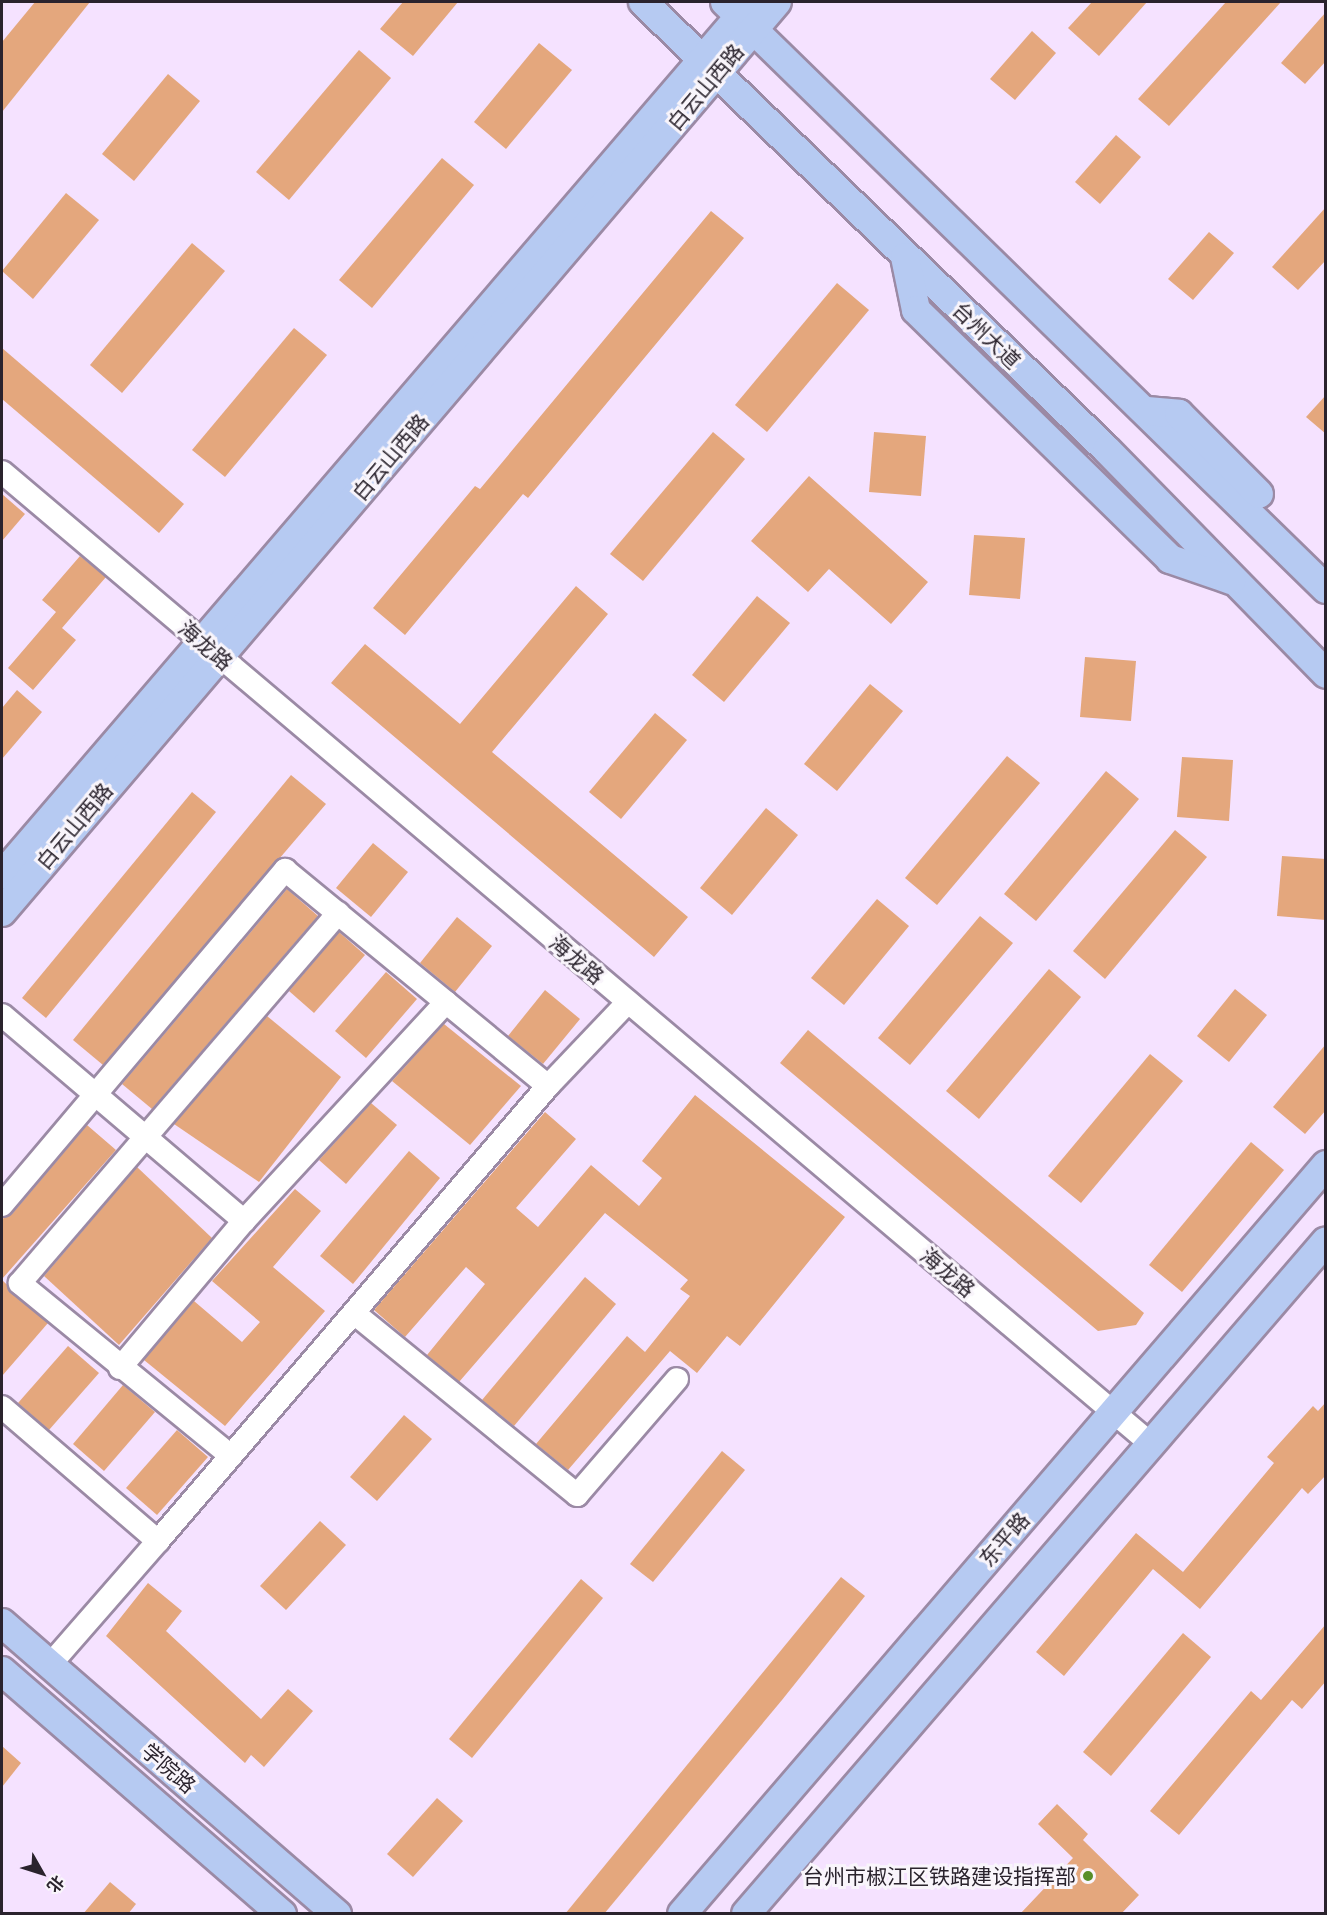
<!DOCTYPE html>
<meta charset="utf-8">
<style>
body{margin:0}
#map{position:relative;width:1327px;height:1915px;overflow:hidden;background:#f5e2ff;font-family:Mulish,"Noto Sans SC",sans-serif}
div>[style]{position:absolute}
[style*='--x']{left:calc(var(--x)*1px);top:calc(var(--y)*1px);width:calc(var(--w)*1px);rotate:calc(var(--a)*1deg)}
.building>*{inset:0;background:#e4a77d}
.roads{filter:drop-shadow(2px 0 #9b8aa5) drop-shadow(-2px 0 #9b8aa5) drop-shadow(0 2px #9b8aa5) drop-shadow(0 -2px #9b8aa5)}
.minor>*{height:22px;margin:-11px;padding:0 11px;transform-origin:11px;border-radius:11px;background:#fff}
.major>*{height:28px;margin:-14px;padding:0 14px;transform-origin:14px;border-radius:14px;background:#b6caf2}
.dots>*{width:16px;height:16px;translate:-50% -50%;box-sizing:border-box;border:3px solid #f9f5fb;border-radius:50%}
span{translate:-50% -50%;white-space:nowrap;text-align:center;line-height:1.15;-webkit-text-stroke:6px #f9f5fb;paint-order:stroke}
.street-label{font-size:21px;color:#2a232d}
.poi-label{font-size:21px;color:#2a232d}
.right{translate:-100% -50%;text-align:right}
.frame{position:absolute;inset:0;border:3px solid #2a232d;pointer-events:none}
.north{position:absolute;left:12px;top:1843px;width:60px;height:60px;-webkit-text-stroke:4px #f9f5fb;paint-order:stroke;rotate:129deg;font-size:16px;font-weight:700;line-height:24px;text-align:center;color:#2a232d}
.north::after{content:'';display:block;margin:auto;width:21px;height:27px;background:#2a232d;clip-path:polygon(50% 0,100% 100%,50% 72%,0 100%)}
</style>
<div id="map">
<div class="building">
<div style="clip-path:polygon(35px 2px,90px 2px,2px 112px,2px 42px)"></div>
<div style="clip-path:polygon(403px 2px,458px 2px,413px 56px,380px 29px)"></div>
<div style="clip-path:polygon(1092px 2px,1147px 2px,1099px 56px,1068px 28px)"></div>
<div style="clip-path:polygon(1226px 2px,1281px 2px,1169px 126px,1138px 99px)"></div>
<div style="clip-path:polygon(1326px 12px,1326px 61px,1305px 84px,1281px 63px)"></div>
<div style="clip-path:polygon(1032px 31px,1056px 53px,1015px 100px,990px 79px)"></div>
<div style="clip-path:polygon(539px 43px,572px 70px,506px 149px,474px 122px)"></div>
<div style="clip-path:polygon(359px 50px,391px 78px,289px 200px,256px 172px)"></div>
<div style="clip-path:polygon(168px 74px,200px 101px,134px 181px,102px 154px)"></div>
<div style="clip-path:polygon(1116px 135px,1141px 157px,1100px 204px,1075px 182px)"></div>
<div style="clip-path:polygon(442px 158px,474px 185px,372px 308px,339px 280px)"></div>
<div style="clip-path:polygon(66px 193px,99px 220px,33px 299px,2px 271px)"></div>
<div style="clip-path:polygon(1326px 207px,1326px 260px,1298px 290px,1272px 267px)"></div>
<div style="clip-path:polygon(711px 211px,744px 238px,528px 498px,523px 494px,405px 635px,373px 608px,475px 486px,480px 489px)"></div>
<div style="clip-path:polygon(1209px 232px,1234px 253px,1193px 300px,1168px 279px)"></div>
<div style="clip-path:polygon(192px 243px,225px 271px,122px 393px,90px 365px)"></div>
<div style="clip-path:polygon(837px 283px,869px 310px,767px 432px,735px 405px)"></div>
<div style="clip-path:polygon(294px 328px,327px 355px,225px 477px,192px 450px)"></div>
<div style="clip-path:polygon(2px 348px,184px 504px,159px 533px,2px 399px)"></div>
<div style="clip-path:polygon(1326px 395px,1326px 434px,1306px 417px)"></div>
<div style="clip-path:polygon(713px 432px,745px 459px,643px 581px,610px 554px)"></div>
<div style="clip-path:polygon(874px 432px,926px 436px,921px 496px,869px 492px)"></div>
<div style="clip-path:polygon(809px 476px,928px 582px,891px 624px,829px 569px,808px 592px,751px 541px)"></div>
<div style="clip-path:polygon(2px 494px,25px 514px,2px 541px)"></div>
<div style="clip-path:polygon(974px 535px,1025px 538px,1020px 599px,969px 595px)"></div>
<div style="clip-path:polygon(80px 556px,106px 577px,62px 628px,76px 640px,33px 690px,8px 668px,56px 612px,42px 600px)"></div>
<div style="clip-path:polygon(576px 586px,608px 614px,492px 752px,688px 917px,654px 957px,331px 683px,365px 644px,460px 724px)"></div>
<div style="clip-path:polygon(757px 596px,790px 623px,724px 702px,692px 675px)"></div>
<div style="clip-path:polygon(1085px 657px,1136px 661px,1131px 721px,1080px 717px)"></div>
<div style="clip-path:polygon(870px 684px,903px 711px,837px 791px,804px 764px)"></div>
<div style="clip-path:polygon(17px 690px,42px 712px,2px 759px,2px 708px)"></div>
<div style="clip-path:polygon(655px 713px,687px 740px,621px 819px,589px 792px)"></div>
<div style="clip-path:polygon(1007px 756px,1040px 783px,937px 905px,905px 878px)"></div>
<div style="clip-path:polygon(1182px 757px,1233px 760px,1229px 821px,1177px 817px)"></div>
<div style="clip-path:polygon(1106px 771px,1139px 799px,1036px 921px,1004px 894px)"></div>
<div style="clip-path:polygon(291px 775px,326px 804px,103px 1065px,73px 1040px)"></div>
<div style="clip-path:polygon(192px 792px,216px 812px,46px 1018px,22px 998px)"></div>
<div style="clip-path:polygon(766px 808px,798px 835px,732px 915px,700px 888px)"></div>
<div style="clip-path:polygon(1175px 830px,1207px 857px,1105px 979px,1073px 951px)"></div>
<div style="clip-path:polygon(373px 843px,408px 872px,371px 917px,336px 888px)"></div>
<div style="clip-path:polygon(1282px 856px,1326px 859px,1326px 920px,1277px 916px)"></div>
<div style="clip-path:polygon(287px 889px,318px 916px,152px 1109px,122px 1084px)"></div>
<div style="clip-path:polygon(877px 899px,909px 926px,844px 1005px,811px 978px)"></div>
<div style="clip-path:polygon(980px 916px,1013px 943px,910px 1065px,878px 1038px)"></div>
<div style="clip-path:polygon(457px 917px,492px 946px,455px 992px,420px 963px)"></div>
<div style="clip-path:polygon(339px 932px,365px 955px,314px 1013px,289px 991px)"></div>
<div style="clip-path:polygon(1049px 969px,1081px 997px,979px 1119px,946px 1091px)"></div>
<div style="clip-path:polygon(386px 972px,417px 999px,366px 1058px,335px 1031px)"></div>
<div style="clip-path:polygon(1235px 989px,1267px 1015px,1229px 1062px,1197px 1036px)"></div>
<div style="clip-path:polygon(545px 990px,580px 1019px,543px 1064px,508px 1036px)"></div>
<div style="clip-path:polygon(267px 1016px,341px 1077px,259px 1182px,174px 1124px)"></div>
<div style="clip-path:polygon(444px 1024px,521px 1086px,470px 1145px,392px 1081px)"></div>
<div style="clip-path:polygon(808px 1030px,1144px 1313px,1136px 1325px,1098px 1331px,780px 1063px)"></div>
<div style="clip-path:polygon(1326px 1044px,1326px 1110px,1305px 1134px,1273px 1107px)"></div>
<div style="clip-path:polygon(1150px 1054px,1183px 1081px,1081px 1203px,1048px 1176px)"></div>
<div style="clip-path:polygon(695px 1095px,845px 1217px,740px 1346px,727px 1336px,697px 1373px,670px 1351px,568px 1470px,536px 1444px,627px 1336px,645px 1352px,690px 1296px,680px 1289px,688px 1280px,605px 1213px,459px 1382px,427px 1355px,485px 1284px,466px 1267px,405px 1337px,374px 1310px,545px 1112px,576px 1139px,516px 1208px,538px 1227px,591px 1165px,639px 1206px,662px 1178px,642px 1161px)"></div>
<div style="clip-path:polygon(371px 1103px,397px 1125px,346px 1184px,319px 1160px)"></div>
<div style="clip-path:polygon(87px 1125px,116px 1150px,2px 1279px,2px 1219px,12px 1214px)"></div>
<div style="clip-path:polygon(1251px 1142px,1284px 1170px,1182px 1292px,1149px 1265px)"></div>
<div style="clip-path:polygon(409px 1151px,440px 1178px,353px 1284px,320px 1256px)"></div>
<div style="clip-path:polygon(137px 1167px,212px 1238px,119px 1345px,44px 1276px)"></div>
<div style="clip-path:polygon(295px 1189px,321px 1211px,273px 1267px,325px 1311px,225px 1426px,144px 1360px,194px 1301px,242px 1342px,260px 1322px,212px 1281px)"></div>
<div style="clip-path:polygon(585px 1277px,616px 1304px,514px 1426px,482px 1400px)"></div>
<div style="clip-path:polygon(2px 1280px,48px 1323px,2px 1376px)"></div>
<div style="clip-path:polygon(68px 1346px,99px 1373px,49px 1430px,18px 1403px)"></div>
<div style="clip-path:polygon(123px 1385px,155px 1412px,104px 1471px,73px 1444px)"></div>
<div style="clip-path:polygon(1326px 1402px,1326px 1475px,1308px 1494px,1302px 1488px,1200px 1609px,1153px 1569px,1064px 1676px,1036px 1652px,1136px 1533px,1183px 1572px,1274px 1463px,1267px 1457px,1313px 1406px,1318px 1411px)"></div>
<div style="clip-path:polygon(404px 1415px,432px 1439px,377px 1501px,350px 1477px)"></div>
<div style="clip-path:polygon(177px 1430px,208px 1457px,157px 1515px,126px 1488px)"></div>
<div style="clip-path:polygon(722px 1451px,745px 1470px,653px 1582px,630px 1564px)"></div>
<div style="clip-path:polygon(320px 1521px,346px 1545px,286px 1610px,260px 1586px)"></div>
<div style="clip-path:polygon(841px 1577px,865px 1596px,782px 1700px,604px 1914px,565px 1914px)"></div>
<div style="clip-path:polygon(581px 1579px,603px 1598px,472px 1758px,449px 1739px)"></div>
<div style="clip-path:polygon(148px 1583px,182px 1611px,166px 1631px,261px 1719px,288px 1689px,313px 1711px,264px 1767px,251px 1755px,245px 1763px,106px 1636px)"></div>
<div style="clip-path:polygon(1326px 1624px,1326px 1681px,1302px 1709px,1292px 1700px,1179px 1835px,1150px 1811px,1251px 1691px,1261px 1700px)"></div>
<div style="clip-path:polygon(1183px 1633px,1211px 1657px,1111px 1776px,1083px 1752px)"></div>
<div style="clip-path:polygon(2px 1746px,21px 1763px,2px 1787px)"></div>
<div style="clip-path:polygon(437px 1798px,463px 1821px,413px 1877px,387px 1854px)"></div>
<div style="clip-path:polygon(1057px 1804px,1088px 1834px,1083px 1840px,1139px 1895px,1121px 1914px,1020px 1914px,1073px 1858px,1038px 1824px)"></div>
<div style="clip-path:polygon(110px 1882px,136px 1904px,128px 1914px,83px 1914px)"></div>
</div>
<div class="roads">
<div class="minor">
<div style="--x:2;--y:472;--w:1506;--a:40.23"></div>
<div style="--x:2;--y:1015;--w:318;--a:40.4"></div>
<div style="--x:2;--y:1205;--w:439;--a:-49.8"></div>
<div style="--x:285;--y:870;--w:340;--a:39.4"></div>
<div style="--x:354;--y:1313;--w:288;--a:39.2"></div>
<div style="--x:577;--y:1495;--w:153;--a:-49.2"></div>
<div style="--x:120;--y:1368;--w:192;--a:-49.9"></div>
<div style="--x:244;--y:1221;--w:298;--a:-47.3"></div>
<div style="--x:2;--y:1407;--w:206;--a:40.7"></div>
<div style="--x:158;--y:1541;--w:164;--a:131.1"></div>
<div style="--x:231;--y:1456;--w:273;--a:-140.7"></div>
<div style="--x:20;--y:1283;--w:488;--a:-49.3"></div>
<div style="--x:158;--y:1541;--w:599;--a:-49.4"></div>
<div style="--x:548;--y:1086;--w:116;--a:-46.4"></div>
</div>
<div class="major">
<div style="--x:643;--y:2;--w:645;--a:43.99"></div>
<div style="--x:1107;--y:450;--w:313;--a:45.6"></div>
<div style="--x:725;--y:2;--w:840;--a:44.32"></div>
<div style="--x:905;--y:257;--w:54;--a:78.3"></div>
<div style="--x:916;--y:310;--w:356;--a:44.4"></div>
<div style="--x:1170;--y:559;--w:65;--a:19"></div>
<div style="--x:1147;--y:411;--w:32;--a:5"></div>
<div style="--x:1179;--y:414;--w:113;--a:45"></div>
<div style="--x:2;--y:875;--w:1151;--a:-49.33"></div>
<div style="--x:2;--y:912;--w:1195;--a:-49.58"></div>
<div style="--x:2;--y:1623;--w:444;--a:41"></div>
<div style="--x:2;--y:1671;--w:371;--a:41"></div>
<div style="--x:682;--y:1914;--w:988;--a:-49.31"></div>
<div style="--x:746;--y:1914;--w:888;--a:-49.24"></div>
</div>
</div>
<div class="dots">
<div style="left:1088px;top:1876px;background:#578e29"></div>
</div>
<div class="street-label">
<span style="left:705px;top:87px;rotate:-50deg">白云山西路</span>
<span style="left:987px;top:335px;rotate:44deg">台州大道</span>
<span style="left:390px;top:457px;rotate:-50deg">白云山西路</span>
<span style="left:206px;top:645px;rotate:41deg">海龙路</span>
<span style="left:74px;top:826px;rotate:-50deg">白云山西路</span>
<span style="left:577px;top:959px;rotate:40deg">海龙路</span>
<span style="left:948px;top:1272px;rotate:40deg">海龙路</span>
<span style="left:1004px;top:1539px;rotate:-49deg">东平路</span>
<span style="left:169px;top:1768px;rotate:41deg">学院路</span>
</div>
<div class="poi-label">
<span class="right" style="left:1076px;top:1876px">台州市椒江区铁路建设指挥部</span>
</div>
<div class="frame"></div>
<div class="north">北</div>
</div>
